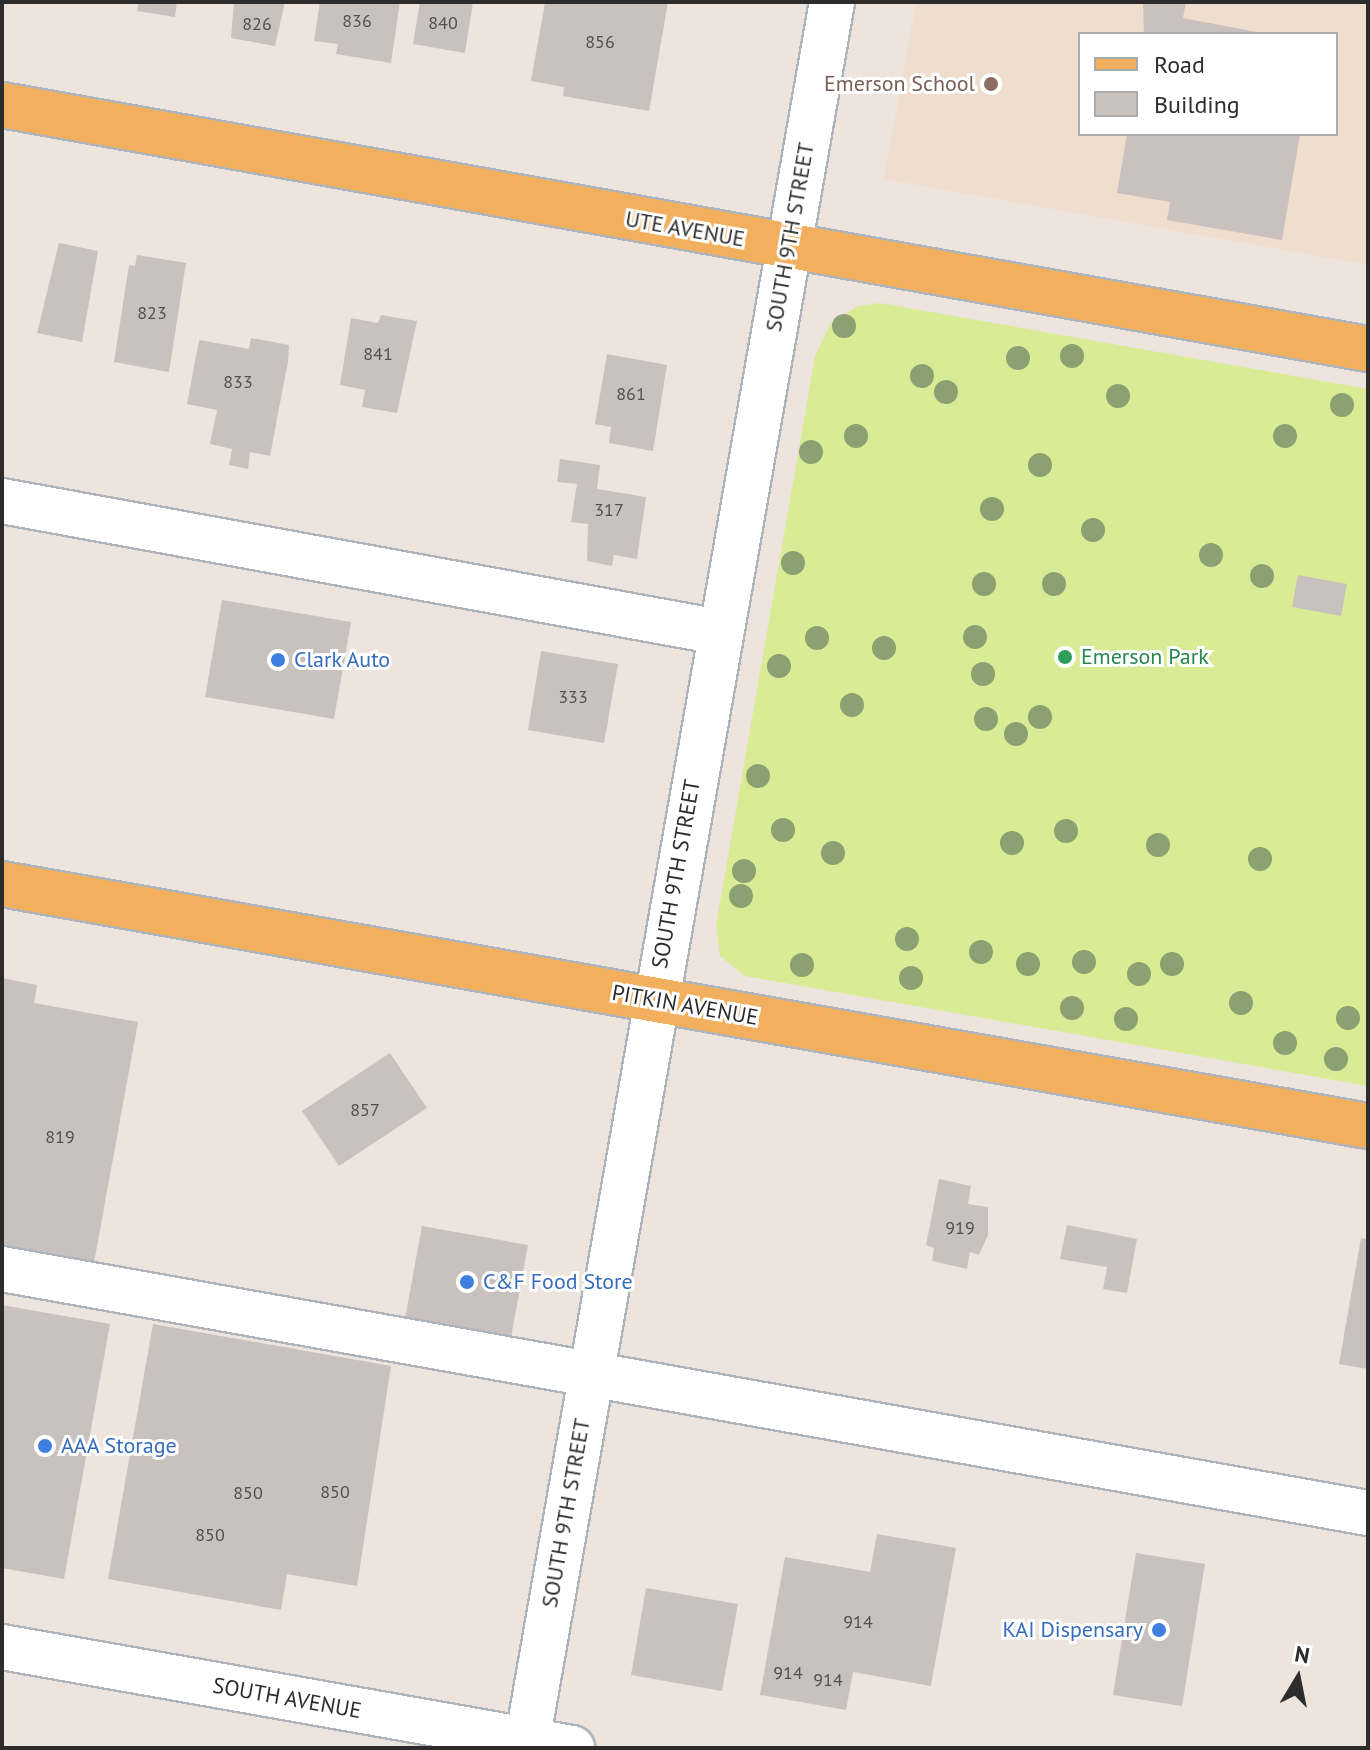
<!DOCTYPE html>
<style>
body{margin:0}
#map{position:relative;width:1370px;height:1750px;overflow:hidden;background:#eee4de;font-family:"PT Sans",sans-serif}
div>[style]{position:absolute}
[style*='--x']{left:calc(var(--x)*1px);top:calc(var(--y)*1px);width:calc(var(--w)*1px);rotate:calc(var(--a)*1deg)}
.education>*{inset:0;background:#efddce}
.pitch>*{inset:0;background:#daeb96}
.building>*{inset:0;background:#c9c1be}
.roads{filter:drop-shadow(2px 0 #aeb4bc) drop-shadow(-2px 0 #aeb4bc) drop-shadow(0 2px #aeb4bc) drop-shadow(0 -2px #aeb4bc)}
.minor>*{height:44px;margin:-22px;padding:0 22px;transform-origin:22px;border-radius:22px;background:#fff}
.major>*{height:44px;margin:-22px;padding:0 22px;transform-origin:22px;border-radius:22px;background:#f2b05f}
.trees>*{width:24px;height:24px;margin:-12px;border-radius:50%;background:#8ca172}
.dots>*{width:22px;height:22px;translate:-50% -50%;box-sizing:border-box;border:4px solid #fff;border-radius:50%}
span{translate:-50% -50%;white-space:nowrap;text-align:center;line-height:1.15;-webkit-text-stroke:6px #fff;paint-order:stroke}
.number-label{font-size:18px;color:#535150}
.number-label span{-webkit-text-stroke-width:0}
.education-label{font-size:22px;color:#785e54}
.right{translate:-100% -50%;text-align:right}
.street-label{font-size:22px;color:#2c2c2c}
.leisure-label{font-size:22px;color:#27864d}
.left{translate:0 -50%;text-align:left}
.shop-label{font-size:22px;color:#366cbe}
.frame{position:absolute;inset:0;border:4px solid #2c2c2c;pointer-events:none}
.legend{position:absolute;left:1078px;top:32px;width:260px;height:104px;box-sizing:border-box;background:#fff;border:2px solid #ababab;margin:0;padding:10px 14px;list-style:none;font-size:24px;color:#2c2c2c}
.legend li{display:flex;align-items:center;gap:16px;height:40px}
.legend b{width:40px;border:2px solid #ababab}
.north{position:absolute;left:1258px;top:1638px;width:80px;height:80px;-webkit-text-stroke:6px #fff;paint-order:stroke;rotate:10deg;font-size:22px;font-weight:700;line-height:32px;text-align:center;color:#2c2c2c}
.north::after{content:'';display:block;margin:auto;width:28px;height:36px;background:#2c2c2c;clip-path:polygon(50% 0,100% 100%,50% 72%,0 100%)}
</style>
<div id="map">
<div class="education">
<div style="clip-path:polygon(evenodd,916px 2px,1368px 2px,1368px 265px,884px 179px,916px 2px,1080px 34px,1336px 34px,1336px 134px,1080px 134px,1080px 34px)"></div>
</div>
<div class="pitch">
<div style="clip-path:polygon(880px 303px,1368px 389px,1368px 1086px,745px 976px,720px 956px,716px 925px,815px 356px,831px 323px,858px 306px)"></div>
</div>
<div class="building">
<div style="clip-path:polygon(139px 2px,177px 2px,175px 17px,137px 11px)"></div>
<div style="clip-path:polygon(234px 2px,285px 2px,275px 46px,231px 38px)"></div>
<div style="clip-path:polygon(320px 2px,400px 2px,391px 63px,336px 54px,338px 44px,314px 41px)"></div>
<div style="clip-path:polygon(420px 2px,473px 2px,465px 53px,413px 44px)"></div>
<div style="clip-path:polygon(545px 2px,668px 2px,649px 111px,563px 96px,564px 87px,531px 81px)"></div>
<div style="clip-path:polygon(1143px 2px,1186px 2px,1183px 18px,1267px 34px,1144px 34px)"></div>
<div style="clip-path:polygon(1127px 134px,1300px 134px,1282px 240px,1167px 220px,1170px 202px,1117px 193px)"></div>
<div style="clip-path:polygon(59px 243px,98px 251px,82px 342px,37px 333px)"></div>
<div style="clip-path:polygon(137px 255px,186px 263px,169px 372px,114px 362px,129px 265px,135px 266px)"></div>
<div style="clip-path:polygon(381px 315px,417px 321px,397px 413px,362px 407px,365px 390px,340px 385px,351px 318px,378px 323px)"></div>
<div style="clip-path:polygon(251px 338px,289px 345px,288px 361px,270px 456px,250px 452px,248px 469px,229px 465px,232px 449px,210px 444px,217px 410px,187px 404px,199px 340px,249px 349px)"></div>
<div style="clip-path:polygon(607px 354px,667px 365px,653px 451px,609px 443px,611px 427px,595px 424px)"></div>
<div style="clip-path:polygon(560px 459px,600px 465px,597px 489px,646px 497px,637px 559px,614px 555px,612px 566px,587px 561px,588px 524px,571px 522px,577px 484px,557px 482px)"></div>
<div style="clip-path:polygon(1298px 575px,1347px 584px,1341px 616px,1292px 607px)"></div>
<div style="clip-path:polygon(222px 600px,351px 622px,334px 719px,205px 697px)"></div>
<div style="clip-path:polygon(541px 651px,618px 664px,604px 743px,528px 730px)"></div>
<div style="clip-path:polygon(2px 978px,37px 985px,34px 1003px,138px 1022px,93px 1268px,2px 1251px)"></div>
<div style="clip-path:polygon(390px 1053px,427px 1108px,339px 1166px,302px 1111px)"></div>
<div style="clip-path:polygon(939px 1179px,971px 1186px,968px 1204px,988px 1207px,988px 1235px,979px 1255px,970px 1252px,967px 1269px,932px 1261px,934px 1248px,926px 1245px)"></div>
<div style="clip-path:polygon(1067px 1225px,1137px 1239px,1127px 1293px,1103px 1289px,1107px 1267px,1060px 1259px)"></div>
<div style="clip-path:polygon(422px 1226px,528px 1245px,511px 1337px,405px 1319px)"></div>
<div style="clip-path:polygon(1361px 1238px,1368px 1239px,1368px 1369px,1339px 1364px)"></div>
<div style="clip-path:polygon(2px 1305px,110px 1324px,64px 1579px,2px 1568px)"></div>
<div style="clip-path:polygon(153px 1324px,391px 1366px,357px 1586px,287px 1574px,281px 1610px,108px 1579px)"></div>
<div style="clip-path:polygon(877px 1534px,956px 1548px,931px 1686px,853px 1672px,846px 1710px,760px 1695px,785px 1557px,870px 1572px)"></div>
<div style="clip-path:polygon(1136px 1553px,1205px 1564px,1182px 1706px,1113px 1695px)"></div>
<div style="clip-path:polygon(646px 1588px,738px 1604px,722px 1691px,631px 1675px)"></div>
</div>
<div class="roads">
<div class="minor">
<div style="--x:2;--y:501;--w:729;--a:10.35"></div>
<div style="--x:2;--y:1269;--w:1388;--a:10.13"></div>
<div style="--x:2;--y:1647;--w:579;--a:10.05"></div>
<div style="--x:526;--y:1748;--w:1773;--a:-80.06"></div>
</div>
<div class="major">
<div style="--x:2;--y:105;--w:1388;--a:10.13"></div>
<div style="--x:2;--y:884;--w:1387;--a:10.05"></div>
</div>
</div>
<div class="trees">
<div style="left:844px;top:326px"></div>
<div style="left:1072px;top:356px"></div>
<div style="left:1018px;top:358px"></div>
<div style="left:922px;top:376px"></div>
<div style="left:946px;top:392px"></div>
<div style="left:1118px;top:396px"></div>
<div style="left:1342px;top:405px"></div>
<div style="left:856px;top:436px"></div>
<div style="left:1285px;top:436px"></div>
<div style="left:811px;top:452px"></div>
<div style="left:1040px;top:465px"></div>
<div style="left:992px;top:509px"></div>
<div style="left:1093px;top:530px"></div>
<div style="left:1211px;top:555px"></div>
<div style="left:793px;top:563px"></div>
<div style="left:1262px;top:576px"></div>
<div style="left:984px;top:584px"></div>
<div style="left:1054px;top:584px"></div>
<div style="left:975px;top:637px"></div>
<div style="left:817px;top:638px"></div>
<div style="left:884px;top:648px"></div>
<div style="left:779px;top:666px"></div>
<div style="left:983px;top:674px"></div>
<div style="left:852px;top:705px"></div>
<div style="left:1040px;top:717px"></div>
<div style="left:986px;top:719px"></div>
<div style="left:1016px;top:734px"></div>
<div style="left:758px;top:776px"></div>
<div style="left:783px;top:830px"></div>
<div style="left:1066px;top:831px"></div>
<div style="left:1012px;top:843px"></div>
<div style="left:1158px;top:845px"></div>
<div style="left:833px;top:853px"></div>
<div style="left:1260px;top:859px"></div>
<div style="left:744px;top:871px"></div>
<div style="left:741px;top:896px"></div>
<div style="left:907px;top:939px"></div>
<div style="left:981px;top:952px"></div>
<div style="left:1084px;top:962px"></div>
<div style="left:1028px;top:964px"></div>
<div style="left:1172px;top:964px"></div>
<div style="left:802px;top:965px"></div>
<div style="left:1139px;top:974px"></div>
<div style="left:911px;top:978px"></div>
<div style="left:1241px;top:1003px"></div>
<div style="left:1072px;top:1008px"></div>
<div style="left:1348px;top:1018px"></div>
<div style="left:1126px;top:1019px"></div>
<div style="left:1285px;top:1043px"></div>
<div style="left:1336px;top:1059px"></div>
</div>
<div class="dots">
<div style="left:991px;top:84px;background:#8d6e63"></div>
<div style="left:1065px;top:657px;background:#2e9e5b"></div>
<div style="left:278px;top:660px;background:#3f7fe0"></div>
<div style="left:467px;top:1282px;background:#3f7fe0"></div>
<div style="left:45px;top:1446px;background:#3f7fe0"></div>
<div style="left:1159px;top:1630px;background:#3f7fe0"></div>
</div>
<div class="number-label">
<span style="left:357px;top:21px">836</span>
<span style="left:443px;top:23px">840</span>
<span style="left:257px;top:24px">826</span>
<span style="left:600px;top:42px">856</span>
<span style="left:152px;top:313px">823</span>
<span style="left:378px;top:354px">841</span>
<span style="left:238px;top:382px">833</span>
<span style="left:631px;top:394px">861</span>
<span style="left:609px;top:510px">317</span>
<span style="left:573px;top:697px">333</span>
<span style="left:365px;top:1110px">857</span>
<span style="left:60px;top:1137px">819</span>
<span style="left:960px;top:1228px">919</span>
<span style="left:335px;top:1492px">850</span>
<span style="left:248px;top:1493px">850</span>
<span style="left:210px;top:1535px">850</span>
<span style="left:858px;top:1622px">914</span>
<span style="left:788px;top:1673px">914</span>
<span style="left:828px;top:1680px">914</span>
</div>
<div class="education-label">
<span class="right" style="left:975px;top:84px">Emerson School</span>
</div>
<div class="street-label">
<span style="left:685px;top:229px;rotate:10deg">UTE AVENUE</span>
<span style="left:790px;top:237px;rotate:-80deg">SOUTH 9TH STREET</span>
<span style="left:676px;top:874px;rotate:-80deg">SOUTH 9TH STREET</span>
<span style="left:685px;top:1005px;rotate:10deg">PITKIN AVENUE</span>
<span style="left:566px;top:1513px;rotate:-80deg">SOUTH 9TH STREET</span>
<span style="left:287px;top:1698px;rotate:10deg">SOUTH AVENUE</span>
</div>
<div class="leisure-label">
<span class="left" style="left:1081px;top:657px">Emerson Park</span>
</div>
<div class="shop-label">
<span class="left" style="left:294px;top:660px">Clark Auto</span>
<span class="left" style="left:483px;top:1282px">C&amp;F Food Store</span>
<span class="left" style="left:61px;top:1446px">AAA Storage</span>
<span class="right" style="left:1143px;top:1630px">KAI Dispensary</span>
</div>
<div class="frame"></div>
<ul class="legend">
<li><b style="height:10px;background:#f2b05f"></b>Road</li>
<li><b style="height:22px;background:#c9c1be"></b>Building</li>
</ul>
<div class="north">N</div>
</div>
